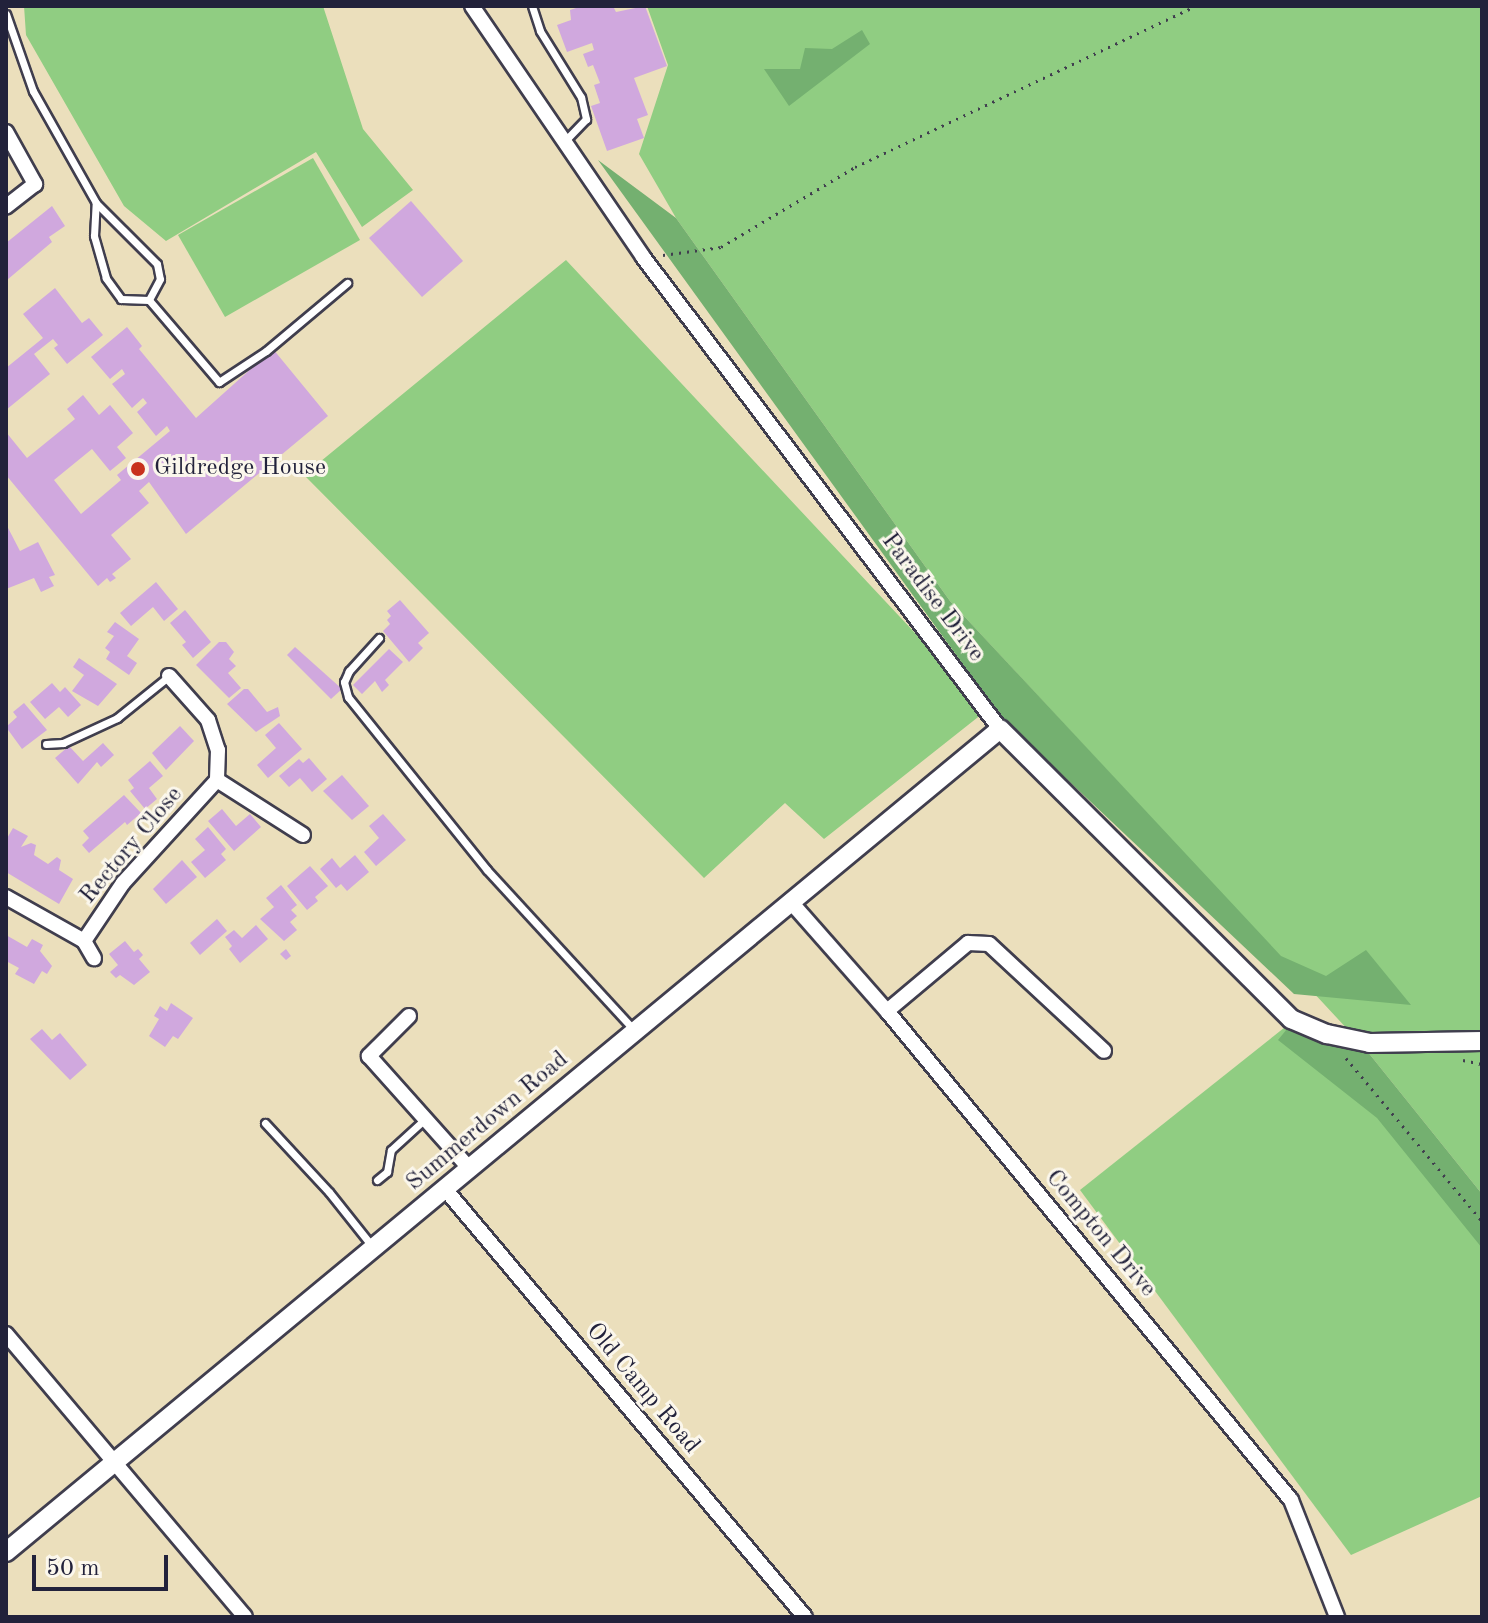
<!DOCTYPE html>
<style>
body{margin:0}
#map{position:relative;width:1488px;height:1623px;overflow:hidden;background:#ebdfbc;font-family:"Old Standard TT",serif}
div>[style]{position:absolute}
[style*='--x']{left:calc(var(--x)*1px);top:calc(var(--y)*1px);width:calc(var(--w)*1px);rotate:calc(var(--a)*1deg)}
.green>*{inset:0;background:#90cd82}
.forest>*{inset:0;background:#74b070}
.building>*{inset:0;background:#d0a8de}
.path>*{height:3px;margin-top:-1.5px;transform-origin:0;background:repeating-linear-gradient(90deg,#403e4e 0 2px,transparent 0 8px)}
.roads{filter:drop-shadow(2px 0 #403e4e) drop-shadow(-2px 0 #403e4e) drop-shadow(0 2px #403e4e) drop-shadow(0 -2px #403e4e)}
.service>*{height:7px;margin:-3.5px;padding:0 3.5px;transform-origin:3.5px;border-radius:3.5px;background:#fff}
.minor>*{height:14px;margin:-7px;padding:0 7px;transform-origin:7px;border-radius:7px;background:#fff}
.tertiary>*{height:18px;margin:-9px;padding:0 9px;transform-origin:9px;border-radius:9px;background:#fff}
.dots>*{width:22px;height:22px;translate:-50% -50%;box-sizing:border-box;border:4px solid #fbf7ec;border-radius:50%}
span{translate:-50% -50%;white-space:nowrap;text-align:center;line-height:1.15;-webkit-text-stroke:6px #fbf7ec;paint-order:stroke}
.poi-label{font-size:24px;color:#22223b}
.left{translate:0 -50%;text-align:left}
.street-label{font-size:24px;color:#22223b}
.frame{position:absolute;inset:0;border:8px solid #22223b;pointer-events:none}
.scale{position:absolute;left:32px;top:1555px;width:136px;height:36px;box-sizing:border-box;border:4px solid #22223b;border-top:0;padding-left:10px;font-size:24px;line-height:28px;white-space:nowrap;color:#22223b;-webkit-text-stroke:6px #fbf7ec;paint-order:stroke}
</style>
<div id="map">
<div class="green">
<div style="clip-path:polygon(24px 6px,323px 6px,363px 129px,413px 190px,362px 227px,316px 152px,166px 241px,124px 206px,26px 35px)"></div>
<div style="clip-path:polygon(647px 6px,1482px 6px,1482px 1194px,1363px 1046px,950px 601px,676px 218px,639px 154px,668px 65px)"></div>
<div style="clip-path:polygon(313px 158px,360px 240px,225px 317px,178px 235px)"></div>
<div style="clip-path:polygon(566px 260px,987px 710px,824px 839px,785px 803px,704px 878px,304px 475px)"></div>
<div style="clip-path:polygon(1299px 1016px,1482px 1233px,1482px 1496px,1351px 1555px,1080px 1190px)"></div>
</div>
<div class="forest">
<div style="clip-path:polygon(862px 30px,870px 44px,789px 106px,764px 69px,800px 69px,805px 48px,832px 49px)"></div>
<div style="clip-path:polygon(598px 160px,676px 218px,950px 601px,1281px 956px,1326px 976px,1366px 950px,1411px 1005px,1294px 994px,1001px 717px)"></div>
<div style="clip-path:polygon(1287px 1029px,1363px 1046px,1482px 1194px,1482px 1248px,1377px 1118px,1278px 1040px)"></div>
</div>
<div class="building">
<div style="clip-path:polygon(582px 6px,613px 6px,616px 12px,645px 6px,667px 66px,634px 78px,648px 115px,637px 119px,644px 138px,607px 151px,591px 106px,600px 103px,594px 85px,600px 83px,593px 65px,588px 67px,583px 54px,594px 50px,592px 43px,567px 52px,557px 25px,571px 20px,570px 10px)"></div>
<div style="clip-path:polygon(411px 201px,463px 261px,422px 297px,369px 238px)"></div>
<div style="clip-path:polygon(52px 206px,65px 226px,49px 237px,52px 242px,7px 280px,6px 243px)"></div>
<div style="clip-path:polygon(55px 288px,82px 323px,89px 318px,103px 335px,67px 364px,54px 348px,58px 345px,53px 339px,34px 354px,50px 374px,6px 410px,6px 368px,43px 338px,23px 314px)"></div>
<div style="clip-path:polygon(127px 327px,142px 346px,139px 349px,196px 418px,273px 349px,328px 416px,186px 534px,149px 482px,139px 491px,149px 503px,111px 535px,131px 559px,112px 574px,116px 578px,110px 582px,107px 578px,98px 586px,6px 475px,6px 432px,27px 458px,75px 419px,67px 409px,83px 395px,99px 415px,110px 405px,133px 433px,117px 447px,126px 458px,110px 471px,92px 449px,54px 480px,81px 514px,121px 480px,117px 475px,170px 431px,167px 426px,156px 436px,137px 412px,147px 403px,143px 398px,132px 408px,112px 384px,125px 374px,122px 369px,110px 379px,91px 357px)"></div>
<div style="clip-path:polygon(6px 524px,20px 551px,38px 542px,55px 575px,49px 577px,54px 586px,41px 592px,34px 578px,6px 589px)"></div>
<div style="clip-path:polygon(156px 582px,178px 609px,164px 621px,153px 607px,131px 626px,120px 613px)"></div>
<div style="clip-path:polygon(400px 600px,429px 633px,418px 643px,423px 648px,409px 662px,383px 631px,390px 624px,387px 620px,391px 616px,387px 611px)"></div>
<div style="clip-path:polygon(185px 610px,211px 642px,193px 658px,182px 645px,186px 642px,170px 623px)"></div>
<div style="clip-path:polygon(115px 622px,139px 639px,127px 656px,137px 663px,129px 675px,106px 659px,110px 652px,105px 648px,114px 636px,107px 632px)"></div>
<div style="clip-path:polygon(219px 642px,226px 642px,234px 652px,229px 659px,236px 666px,228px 673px,241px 688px,229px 698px,196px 665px)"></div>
<div style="clip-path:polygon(295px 647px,342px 689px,331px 699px,287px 655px)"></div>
<div style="clip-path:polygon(389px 649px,403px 662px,385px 680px,389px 685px,382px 692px,375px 681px,362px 694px,353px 685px)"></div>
<div style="clip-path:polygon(79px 658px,117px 684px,98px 706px,72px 691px,84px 675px,73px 667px)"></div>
<div style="clip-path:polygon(52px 683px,60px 692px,65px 687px,81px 705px,68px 717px,59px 707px,45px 719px,30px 702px)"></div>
<div style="clip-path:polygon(244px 689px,248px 689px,267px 712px,278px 707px,280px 716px,256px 732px,227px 704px)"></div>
<div style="clip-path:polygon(24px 703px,47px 730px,22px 749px,6px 727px,17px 717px,13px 712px)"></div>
<div style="clip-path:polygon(279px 723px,302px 749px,268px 778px,257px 765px,276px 748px,265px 735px)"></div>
<div style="clip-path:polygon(180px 726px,194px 741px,166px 770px,152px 753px)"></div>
<div style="clip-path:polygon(103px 743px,114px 755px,101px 767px,97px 762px,78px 784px,55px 758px,69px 746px,83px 761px)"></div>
<div style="clip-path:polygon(309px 758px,327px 779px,312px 792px,300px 778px,289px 787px,279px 776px,299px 759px,303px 763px)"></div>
<div style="clip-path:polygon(150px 761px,163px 776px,149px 788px,157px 799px,145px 809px,130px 791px,134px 788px,128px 780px)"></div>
<div style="clip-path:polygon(342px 775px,369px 806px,352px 820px,323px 791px)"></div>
<div style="clip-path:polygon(124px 795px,141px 813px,127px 825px,125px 822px,89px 853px,82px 845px,89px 838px,83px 831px)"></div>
<div style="clip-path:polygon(222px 809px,236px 826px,250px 814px,261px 827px,234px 851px,208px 821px)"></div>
<div style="clip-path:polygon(383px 814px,406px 840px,376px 866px,364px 852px,379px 838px,369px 826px)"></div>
<div style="clip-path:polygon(208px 827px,226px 849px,221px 854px,226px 860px,205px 878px,191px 862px,205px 850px,195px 839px)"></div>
<div style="clip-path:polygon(13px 828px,28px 836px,21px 847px,31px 843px,36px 845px,34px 855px,48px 864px,57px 857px,61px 860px,59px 870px,73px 879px,59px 904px,6px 872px,6px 840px)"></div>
<div style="clip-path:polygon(355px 855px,369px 872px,347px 891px,341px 884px,336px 888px,320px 869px,332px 858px,340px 868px)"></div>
<div style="clip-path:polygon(182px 860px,197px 877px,166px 904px,153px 889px)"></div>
<div style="clip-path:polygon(310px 866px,328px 886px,315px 897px,318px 901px,307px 910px,287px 886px)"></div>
<div style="clip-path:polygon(281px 885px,297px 905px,291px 910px,297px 916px,290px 922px,297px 930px,284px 941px,260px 919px,274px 907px,266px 898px)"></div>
<div style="clip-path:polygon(217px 919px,227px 931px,200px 955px,190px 943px)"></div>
<div style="clip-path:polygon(256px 925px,268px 939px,240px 963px,229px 949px,232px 946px,225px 937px,234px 930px,242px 938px)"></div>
<div style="clip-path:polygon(6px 935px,27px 947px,32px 939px,43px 945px,40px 951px,52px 966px,47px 974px,42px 971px,34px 984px,15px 974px,19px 968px,6px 961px)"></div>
<div style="clip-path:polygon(125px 941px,134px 952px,138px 949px,143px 955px,139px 959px,150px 972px,134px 985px,120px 975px,116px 978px,110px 972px,118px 965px,109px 954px)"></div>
<div style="clip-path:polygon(286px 949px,291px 956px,286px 960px,280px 954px)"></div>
<div style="clip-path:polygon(171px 1003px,193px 1018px,178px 1039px,173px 1036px,165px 1047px,149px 1036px,159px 1019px,154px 1016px,160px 1006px,167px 1011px)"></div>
<div style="clip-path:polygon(42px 1029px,52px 1040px,60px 1033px,87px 1065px,70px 1080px,30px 1039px)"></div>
</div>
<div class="path">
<div style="--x:663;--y:255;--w:59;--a:-7.9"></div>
<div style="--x:721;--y:247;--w:156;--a:-30.8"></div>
<div style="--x:855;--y:167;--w:377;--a:-25.3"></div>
<div style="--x:1346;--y:1058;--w:212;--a:50.2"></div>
<div style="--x:1463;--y:1060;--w:19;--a:12"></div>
</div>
<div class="roads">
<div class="service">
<div style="--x:532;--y:6;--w:26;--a:72"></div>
<div style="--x:540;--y:31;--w:78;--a:58.2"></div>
<div style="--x:581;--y:97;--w:23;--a:77"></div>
<div style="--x:586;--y:119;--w:32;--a:134"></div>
<div style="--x:6;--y:14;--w:82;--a:70.7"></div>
<div style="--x:33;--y:91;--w:129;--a:60.6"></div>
<div style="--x:96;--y:203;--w:86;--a:45"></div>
<div style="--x:157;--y:264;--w:15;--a:79"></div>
<div style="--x:160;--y:279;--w:24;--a:118"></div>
<div style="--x:149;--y:300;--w:28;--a:-178"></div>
<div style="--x:121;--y:299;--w:26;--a:-126"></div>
<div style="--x:106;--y:278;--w:44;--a:-105.9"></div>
<div style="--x:94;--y:236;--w:33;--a:-87"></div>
<div style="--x:149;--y:300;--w:108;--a:49.5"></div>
<div style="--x:219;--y:382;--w:56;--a:-33.4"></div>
<div style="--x:266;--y:351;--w:106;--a:-40"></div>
<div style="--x:379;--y:638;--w:45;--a:132.3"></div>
<div style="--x:349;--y:671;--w:12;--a:114"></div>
<div style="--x:344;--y:682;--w:16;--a:75"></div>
<div style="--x:348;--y:697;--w:222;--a:51.2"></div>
<div style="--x:487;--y:870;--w:217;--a:47.4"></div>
<div style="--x:46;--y:744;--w:17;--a:-3"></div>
<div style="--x:63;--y:743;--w:60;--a:-24.8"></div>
<div style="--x:117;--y:718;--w:67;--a:-38.9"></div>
<div style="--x:265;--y:1123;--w:94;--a:47.2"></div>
<div style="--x:329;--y:1192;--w:69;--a:51.5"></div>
<div style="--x:377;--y:1180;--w:13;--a:-39"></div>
<div style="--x:387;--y:1172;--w:22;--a:-80"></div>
<div style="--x:391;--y:1150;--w:46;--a:-42.4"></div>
</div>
<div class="minor">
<div style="--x:472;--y:6;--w:304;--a:55.7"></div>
<div style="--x:643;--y:257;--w:592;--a:52.9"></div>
<div style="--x:6;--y:132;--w:60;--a:60.9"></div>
<div style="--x:35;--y:184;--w:37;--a:142"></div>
<div style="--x:169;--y:676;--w:59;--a:48.4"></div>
<div style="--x:208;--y:720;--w:32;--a:72"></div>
<div style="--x:218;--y:750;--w:30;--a:92"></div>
<div style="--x:6;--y:897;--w:90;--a:29.4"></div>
<div style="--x:84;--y:941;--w:20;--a:60"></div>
<div style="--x:790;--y:901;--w:147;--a:48.6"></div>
<div style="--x:887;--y:1011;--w:634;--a:50.44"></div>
<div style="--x:1291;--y:1500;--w:126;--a:68.5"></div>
<div style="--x:84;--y:941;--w:70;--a:-56.1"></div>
<div style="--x:123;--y:883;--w:139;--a:-47.6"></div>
<div style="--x:217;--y:780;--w:102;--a:32.6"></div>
<div style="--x:887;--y:1011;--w:106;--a:-40"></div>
<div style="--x:968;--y:943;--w:21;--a:3"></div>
<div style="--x:989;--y:944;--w:157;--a:42.9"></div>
<div style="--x:409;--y:1016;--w:57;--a:135"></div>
<div style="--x:369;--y:1056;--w:152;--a:48.2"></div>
<div style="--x:445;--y:1189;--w:559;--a:49.93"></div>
<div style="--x:6;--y:1334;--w:370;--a:49.8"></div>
</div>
<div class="tertiary">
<div style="--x:6;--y:1552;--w:1290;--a:-39.62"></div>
<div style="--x:1000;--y:729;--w:411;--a:44.9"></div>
<div style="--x:1291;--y:1019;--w:39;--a:23"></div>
<div style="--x:1327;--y:1034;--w:44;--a:11.8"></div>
<div style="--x:1370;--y:1043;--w:112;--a:-1"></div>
</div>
</div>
<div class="dots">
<div style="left:138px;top:469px;background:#c8321e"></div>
</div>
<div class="poi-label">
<span class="left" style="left:154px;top:469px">Gildredge House</span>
</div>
<div class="street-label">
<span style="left:932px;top:598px;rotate:53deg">Paradise Drive</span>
<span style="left:132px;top:846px;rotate:-50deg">Rectory Close</span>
<span style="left:488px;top:1122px;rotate:-40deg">Summerdown Road</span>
<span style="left:1100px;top:1234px;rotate:50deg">Compton Drive</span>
<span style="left:642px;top:1389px;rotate:50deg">Old Camp Road</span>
</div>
<div class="frame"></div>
<div class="scale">50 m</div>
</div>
